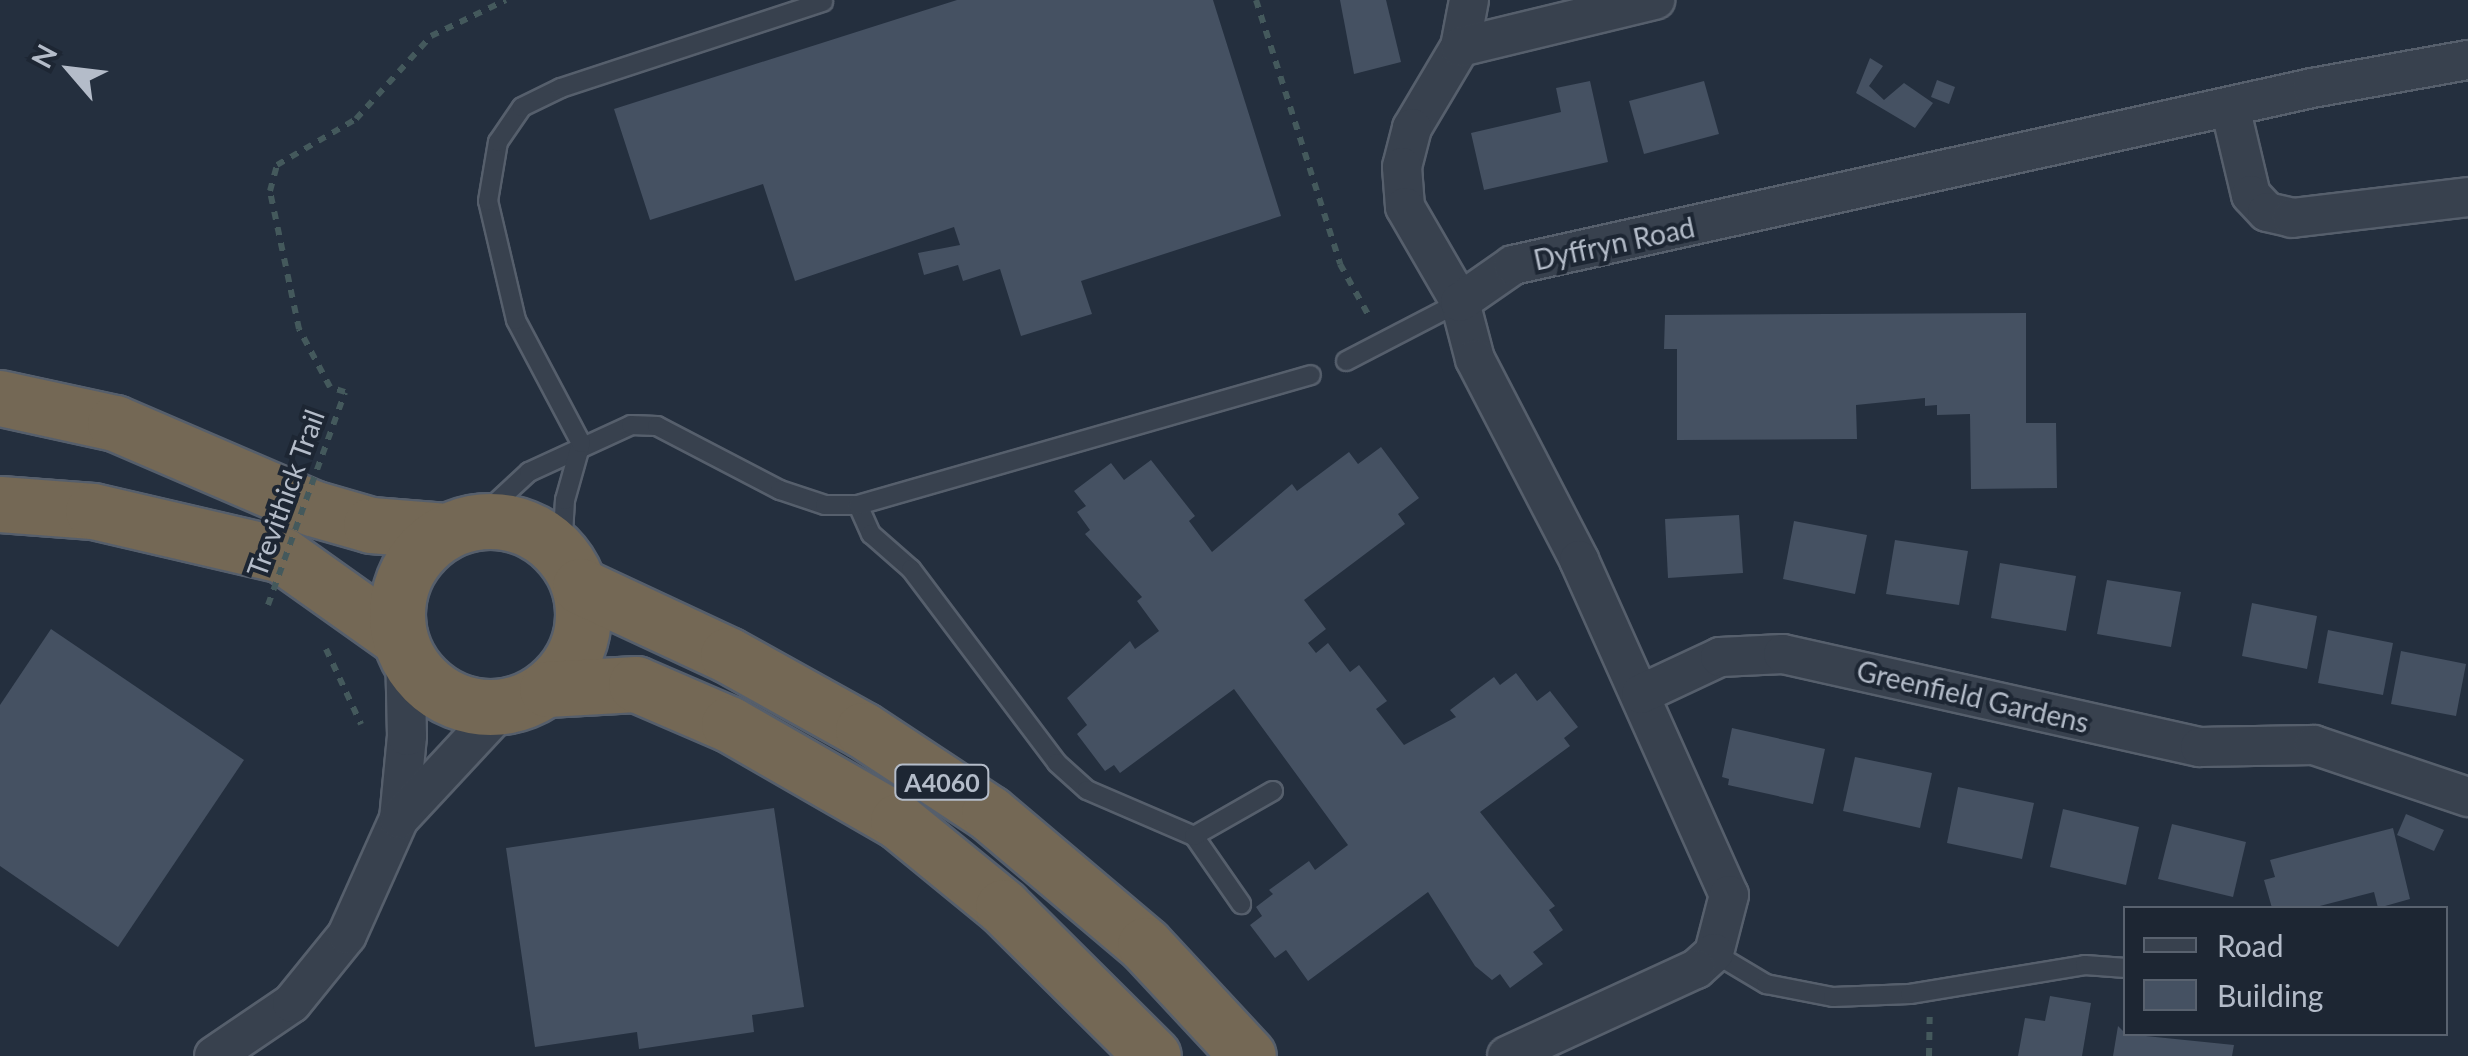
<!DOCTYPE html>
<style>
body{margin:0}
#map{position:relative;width:2468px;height:1056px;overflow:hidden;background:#242f3e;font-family:Lato,sans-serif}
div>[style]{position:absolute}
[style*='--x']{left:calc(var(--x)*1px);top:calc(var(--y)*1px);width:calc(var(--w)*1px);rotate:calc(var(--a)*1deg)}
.building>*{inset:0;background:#455162}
.path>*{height:6px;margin-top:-3px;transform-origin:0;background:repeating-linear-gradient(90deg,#44595c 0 8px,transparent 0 16px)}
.roads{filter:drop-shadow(2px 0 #565f6c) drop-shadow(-2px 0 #565f6c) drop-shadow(0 2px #565f6c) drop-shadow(0 -2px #565f6c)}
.lane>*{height:18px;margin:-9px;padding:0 9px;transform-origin:9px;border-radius:9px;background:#38414e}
.street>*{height:38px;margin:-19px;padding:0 19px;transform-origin:19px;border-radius:19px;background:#38414e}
.highway>*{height:55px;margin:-27.5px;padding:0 27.5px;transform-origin:27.5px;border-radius:27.5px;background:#746855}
.highway>.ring{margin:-27.5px;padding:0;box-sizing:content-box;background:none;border:55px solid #746855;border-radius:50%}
.path-bridge>*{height:6px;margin-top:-3px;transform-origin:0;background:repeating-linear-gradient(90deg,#44595c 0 8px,transparent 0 16px)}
span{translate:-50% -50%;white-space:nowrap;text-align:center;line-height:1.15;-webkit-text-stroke:8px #1d2633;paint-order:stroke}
.shield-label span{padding:2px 8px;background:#1d2633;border:2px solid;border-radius:8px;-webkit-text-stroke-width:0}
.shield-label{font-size:25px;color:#b4bcc9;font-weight:700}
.street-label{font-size:28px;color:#b4bcc9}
.legend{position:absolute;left:2123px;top:906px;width:325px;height:130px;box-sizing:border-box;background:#1d2633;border:2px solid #59626f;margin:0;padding:12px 18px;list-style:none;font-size:30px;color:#b4bcc9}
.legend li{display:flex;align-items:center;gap:20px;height:50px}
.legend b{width:50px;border:2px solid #59626f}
.north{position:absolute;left:20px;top:20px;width:100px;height:100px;-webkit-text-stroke:8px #1d2633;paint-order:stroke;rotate:298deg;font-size:28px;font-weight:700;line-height:40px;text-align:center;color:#b4bcc9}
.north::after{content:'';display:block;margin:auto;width:35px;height:45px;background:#b4bcc9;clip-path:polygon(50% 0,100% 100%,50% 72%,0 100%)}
</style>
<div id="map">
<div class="building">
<div style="clip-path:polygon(957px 0,1213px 0,1281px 216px,1081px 281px,1092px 314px,1021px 336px,1000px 269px,963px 281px,958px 265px,924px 275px,918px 253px,960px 245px,954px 227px,795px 281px,763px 184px,650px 220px,614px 109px)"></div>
<div style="clip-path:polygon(1340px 0,1386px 0,1401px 62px,1354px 74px)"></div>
<div style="clip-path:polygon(1870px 58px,1883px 66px,1869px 86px,1884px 100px,1904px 83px,1933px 103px,1915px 128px,1856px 93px)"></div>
<div style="clip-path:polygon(1937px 80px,1955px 87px,1949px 104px,1931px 97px)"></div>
<div style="clip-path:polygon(1590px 81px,1608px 162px,1484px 190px,1471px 133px,1561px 112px,1556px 88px)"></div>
<div style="clip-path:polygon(1704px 81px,1719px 134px,1644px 154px,1629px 101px)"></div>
<div style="clip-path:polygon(2026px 313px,2026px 423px,2056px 423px,2057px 488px,1971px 489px,1970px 414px,1937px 415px,1937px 405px,1925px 406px,1925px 398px,1856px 405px,1857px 439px,1677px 440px,1677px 349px,1664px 349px,1665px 315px)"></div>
<div style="clip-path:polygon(1381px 447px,1419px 498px,1398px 514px,1405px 524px,1304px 600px,1326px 629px,1308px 643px,1316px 653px,1328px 643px,1350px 672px,1359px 665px,1387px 701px,1376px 709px,1404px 745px,1456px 717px,1450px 710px,1494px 677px,1500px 685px,1516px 673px,1537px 701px,1550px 691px,1578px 727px,1564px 738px,1570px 746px,1480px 812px,1555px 906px,1549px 910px,1563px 930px,1533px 952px,1543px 964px,1510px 988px,1500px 974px,1492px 980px,1475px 966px,1428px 892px,1308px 981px,1286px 950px,1275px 958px,1250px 925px,1262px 916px,1256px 907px,1273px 894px,1269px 890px,1309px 861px,1315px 870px,1348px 845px,1234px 689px,1120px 773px,1114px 765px,1105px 771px,1077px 734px,1087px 725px,1067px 698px,1130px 641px,1135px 649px,1159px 631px,1137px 601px,1142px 597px,1085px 534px,1090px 530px,1077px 512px,1086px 506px,1074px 491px,1111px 463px,1124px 480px,1151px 460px,1195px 516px,1189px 521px,1212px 552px,1292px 484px,1297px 491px,1349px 452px,1358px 464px)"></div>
<div style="clip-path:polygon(1739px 515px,1743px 573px,1668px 578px,1665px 519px)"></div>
<div style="clip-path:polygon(1794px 521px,1867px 535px,1855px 594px,1783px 579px)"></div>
<div style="clip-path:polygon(1895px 540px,1968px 551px,1959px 605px,1886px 594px)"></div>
<div style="clip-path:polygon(2000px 563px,2076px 576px,2066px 631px,1991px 618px)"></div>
<div style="clip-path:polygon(2107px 580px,2181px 592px,2171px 647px,2097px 634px)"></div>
<div style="clip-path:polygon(2252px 603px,2317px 616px,2307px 669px,2242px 656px)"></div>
<div style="clip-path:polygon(51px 629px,244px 760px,118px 947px,0 866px,0 705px)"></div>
<div style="clip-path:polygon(2328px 630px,2393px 643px,2383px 695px,2318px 683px)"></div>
<div style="clip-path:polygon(2401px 651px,2466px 664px,2456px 716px,2391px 704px)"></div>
<div style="clip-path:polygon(1732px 728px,1825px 749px,1813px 804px,1728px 785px,1729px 779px,1722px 777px)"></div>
<div style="clip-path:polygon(1855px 757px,1932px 773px,1920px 828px,1843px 811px)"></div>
<div style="clip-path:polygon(1958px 787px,2034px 803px,2022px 859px,1947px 843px)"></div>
<div style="clip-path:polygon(774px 808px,804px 1007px,752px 1015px,754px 1032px,639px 1049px,637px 1032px,535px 1047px,506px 848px)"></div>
<div style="clip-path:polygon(2063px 809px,2139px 827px,2126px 885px,2050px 867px)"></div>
<div style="clip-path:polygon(2406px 814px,2444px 830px,2434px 851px,2397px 835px)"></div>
<div style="clip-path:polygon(2172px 824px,2246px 842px,2233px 897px,2158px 879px)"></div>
<div style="clip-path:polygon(2393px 828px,2410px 899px,2378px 908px,2374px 892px,2312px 908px,2272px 908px,2264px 880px,2275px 877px,2270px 860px)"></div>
<div style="clip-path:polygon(2050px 996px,2091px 1003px,2082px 1056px,2018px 1056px,2025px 1018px,2045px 1021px)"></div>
<div style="clip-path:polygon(2118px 1026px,2126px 1034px,2234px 1045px,2232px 1056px,2113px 1056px)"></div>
</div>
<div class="path">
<div style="--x:1256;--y:0;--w:277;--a:72.3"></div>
<div style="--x:1340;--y:264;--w:60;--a:60.9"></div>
<div style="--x:299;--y:329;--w:141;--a:-101.9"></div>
<div style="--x:270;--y:191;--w:27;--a:-75"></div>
<div style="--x:277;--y:165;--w:91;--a:-30.2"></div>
<div style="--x:356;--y:119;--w:112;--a:-47.9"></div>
<div style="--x:431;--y:36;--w:83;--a:-25.6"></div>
<div style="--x:326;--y:649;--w:83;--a:65"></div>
<div style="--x:1929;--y:1056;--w:39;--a:-89"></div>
</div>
<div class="roads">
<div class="lane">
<div style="--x:1346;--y:361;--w:128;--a:-27.4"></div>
<div style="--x:858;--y:505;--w:32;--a:66"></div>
<div style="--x:871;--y:534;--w:53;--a:41.2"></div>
<div style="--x:911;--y:569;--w:243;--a:53"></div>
<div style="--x:1057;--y:763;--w:40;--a:42"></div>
<div style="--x:1087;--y:790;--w:116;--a:23.3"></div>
<div style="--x:1194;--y:836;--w:83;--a:55.3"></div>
<div style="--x:476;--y:521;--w:72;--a:-42.8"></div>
<div style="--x:529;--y:472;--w:112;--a:-24.7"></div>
<div style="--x:631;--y:425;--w:26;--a:2"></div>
<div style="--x:657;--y:426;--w:139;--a:27.5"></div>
<div style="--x:780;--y:490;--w:47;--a:18.4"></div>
<div style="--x:825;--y:505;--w:33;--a:0"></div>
<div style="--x:858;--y:505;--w:471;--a:-16"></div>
<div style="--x:562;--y:553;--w:53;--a:-86.8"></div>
<div style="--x:565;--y:500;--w:59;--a:-74.3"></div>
<div style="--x:581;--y:443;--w:139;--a:-117.9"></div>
<div style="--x:516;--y:320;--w:122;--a:-103.2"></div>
<div style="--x:488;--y:201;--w:60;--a:-80.4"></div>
<div style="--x:498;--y:142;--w:42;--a:-55.6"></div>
<div style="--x:522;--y:107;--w:43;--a:-26"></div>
<div style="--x:561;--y:88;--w:276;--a:-18.2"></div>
<div style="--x:1194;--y:836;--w:91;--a:-29.7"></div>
<div style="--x:1714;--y:953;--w:61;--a:30.8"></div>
<div style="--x:1766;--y:984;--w:68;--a:11"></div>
<div style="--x:1833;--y:997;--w:77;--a:-2.2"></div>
<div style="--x:1910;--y:994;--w:177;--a:-9.4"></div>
<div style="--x:2085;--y:965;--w:41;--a:4.2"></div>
</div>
<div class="street">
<div style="--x:1469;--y:0;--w:48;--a:100.8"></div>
<div style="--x:1460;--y:47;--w:94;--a:120.7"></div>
<div style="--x:1412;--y:128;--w:40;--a:104.4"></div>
<div style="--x:1402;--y:167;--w:40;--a:85.7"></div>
<div style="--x:1405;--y:207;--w:110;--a:59.9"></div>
<div style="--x:1460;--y:302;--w:59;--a:75.3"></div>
<div style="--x:1475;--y:359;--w:226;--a:62.6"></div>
<div style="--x:1579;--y:560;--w:367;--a:65.9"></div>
<div style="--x:1729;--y:895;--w:60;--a:104.5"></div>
<div style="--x:1714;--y:953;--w:24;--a:138"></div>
<div style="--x:1696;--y:969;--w:208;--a:155.3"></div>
<div style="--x:1460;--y:47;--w:201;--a:-13.6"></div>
<div style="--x:2230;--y:107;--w:90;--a:76.6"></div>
<div style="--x:2251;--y:195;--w:23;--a:47"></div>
<div style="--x:2267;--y:212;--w:26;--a:13"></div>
<div style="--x:2292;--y:218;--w:177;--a:-6.8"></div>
<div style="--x:1460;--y:302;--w:65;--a:-34.9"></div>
<div style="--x:1513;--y:265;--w:818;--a:-12.49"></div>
<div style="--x:2312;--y:88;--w:158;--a:-10.2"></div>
<div style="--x:1641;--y:694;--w:87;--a:-25.1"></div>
<div style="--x:1720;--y:657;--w:63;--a:-2.7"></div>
<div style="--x:1783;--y:654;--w:427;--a:12.6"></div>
<div style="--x:2200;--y:747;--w:114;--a:-1"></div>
<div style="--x:2314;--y:745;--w:163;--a:18.7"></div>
<div style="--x:399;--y:819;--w:83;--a:-84.5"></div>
<div style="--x:407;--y:736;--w:85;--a:-91.3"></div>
<div style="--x:214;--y:1056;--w:94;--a:-34.2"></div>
<div style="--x:292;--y:1003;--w:87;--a:-51"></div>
<div style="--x:347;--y:935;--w:127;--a:-65.9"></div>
<div style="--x:399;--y:819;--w:153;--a:-47.1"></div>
</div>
<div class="highway">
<div style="--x:0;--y:398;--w:118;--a:12.3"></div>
<div style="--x:115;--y:423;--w:215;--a:23.3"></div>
<div style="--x:312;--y:508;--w:61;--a:16.1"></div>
<div style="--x:371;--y:525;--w:75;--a:4.6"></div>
<div style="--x:0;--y:504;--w:93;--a:4.3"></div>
<div style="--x:93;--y:511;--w:194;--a:13.1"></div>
<div style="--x:282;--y:555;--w:143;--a:35.4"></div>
<div class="ring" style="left:397px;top:521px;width:131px;height:131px"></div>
<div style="--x:580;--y:586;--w:163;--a:25"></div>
<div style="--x:728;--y:655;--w:154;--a:29.1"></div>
<div style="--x:863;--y:730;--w:151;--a:33.4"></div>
<div style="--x:989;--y:813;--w:204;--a:40.2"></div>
<div style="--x:1145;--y:945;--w:151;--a:47.1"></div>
<div style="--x:547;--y:689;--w:89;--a:-3.2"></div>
<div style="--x:636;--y:684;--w:101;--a:23.3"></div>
<div style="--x:729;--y:724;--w:195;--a:29.9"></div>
<div style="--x:898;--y:821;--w:136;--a:39.3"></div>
<div style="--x:1003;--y:907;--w:211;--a:44.8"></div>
</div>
</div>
<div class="path-bridge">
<div style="--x:268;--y:605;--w:226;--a:-70.1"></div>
<div style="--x:345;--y:392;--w:16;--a:-162"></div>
<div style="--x:330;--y:387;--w:66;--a:-118.1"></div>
</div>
<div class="shield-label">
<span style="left:942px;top:782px">A4060</span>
</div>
<div class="street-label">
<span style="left:1614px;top:243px;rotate:-12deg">Dyffryn Road</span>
<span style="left:285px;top:493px;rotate:-70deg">Trevithick Trail</span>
<span style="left:1973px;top:696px;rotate:13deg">Greenfield Gardens</span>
</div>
<ul class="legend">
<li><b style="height:12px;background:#38414e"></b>Road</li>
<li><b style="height:28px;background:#455162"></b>Building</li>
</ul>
<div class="north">N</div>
</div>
